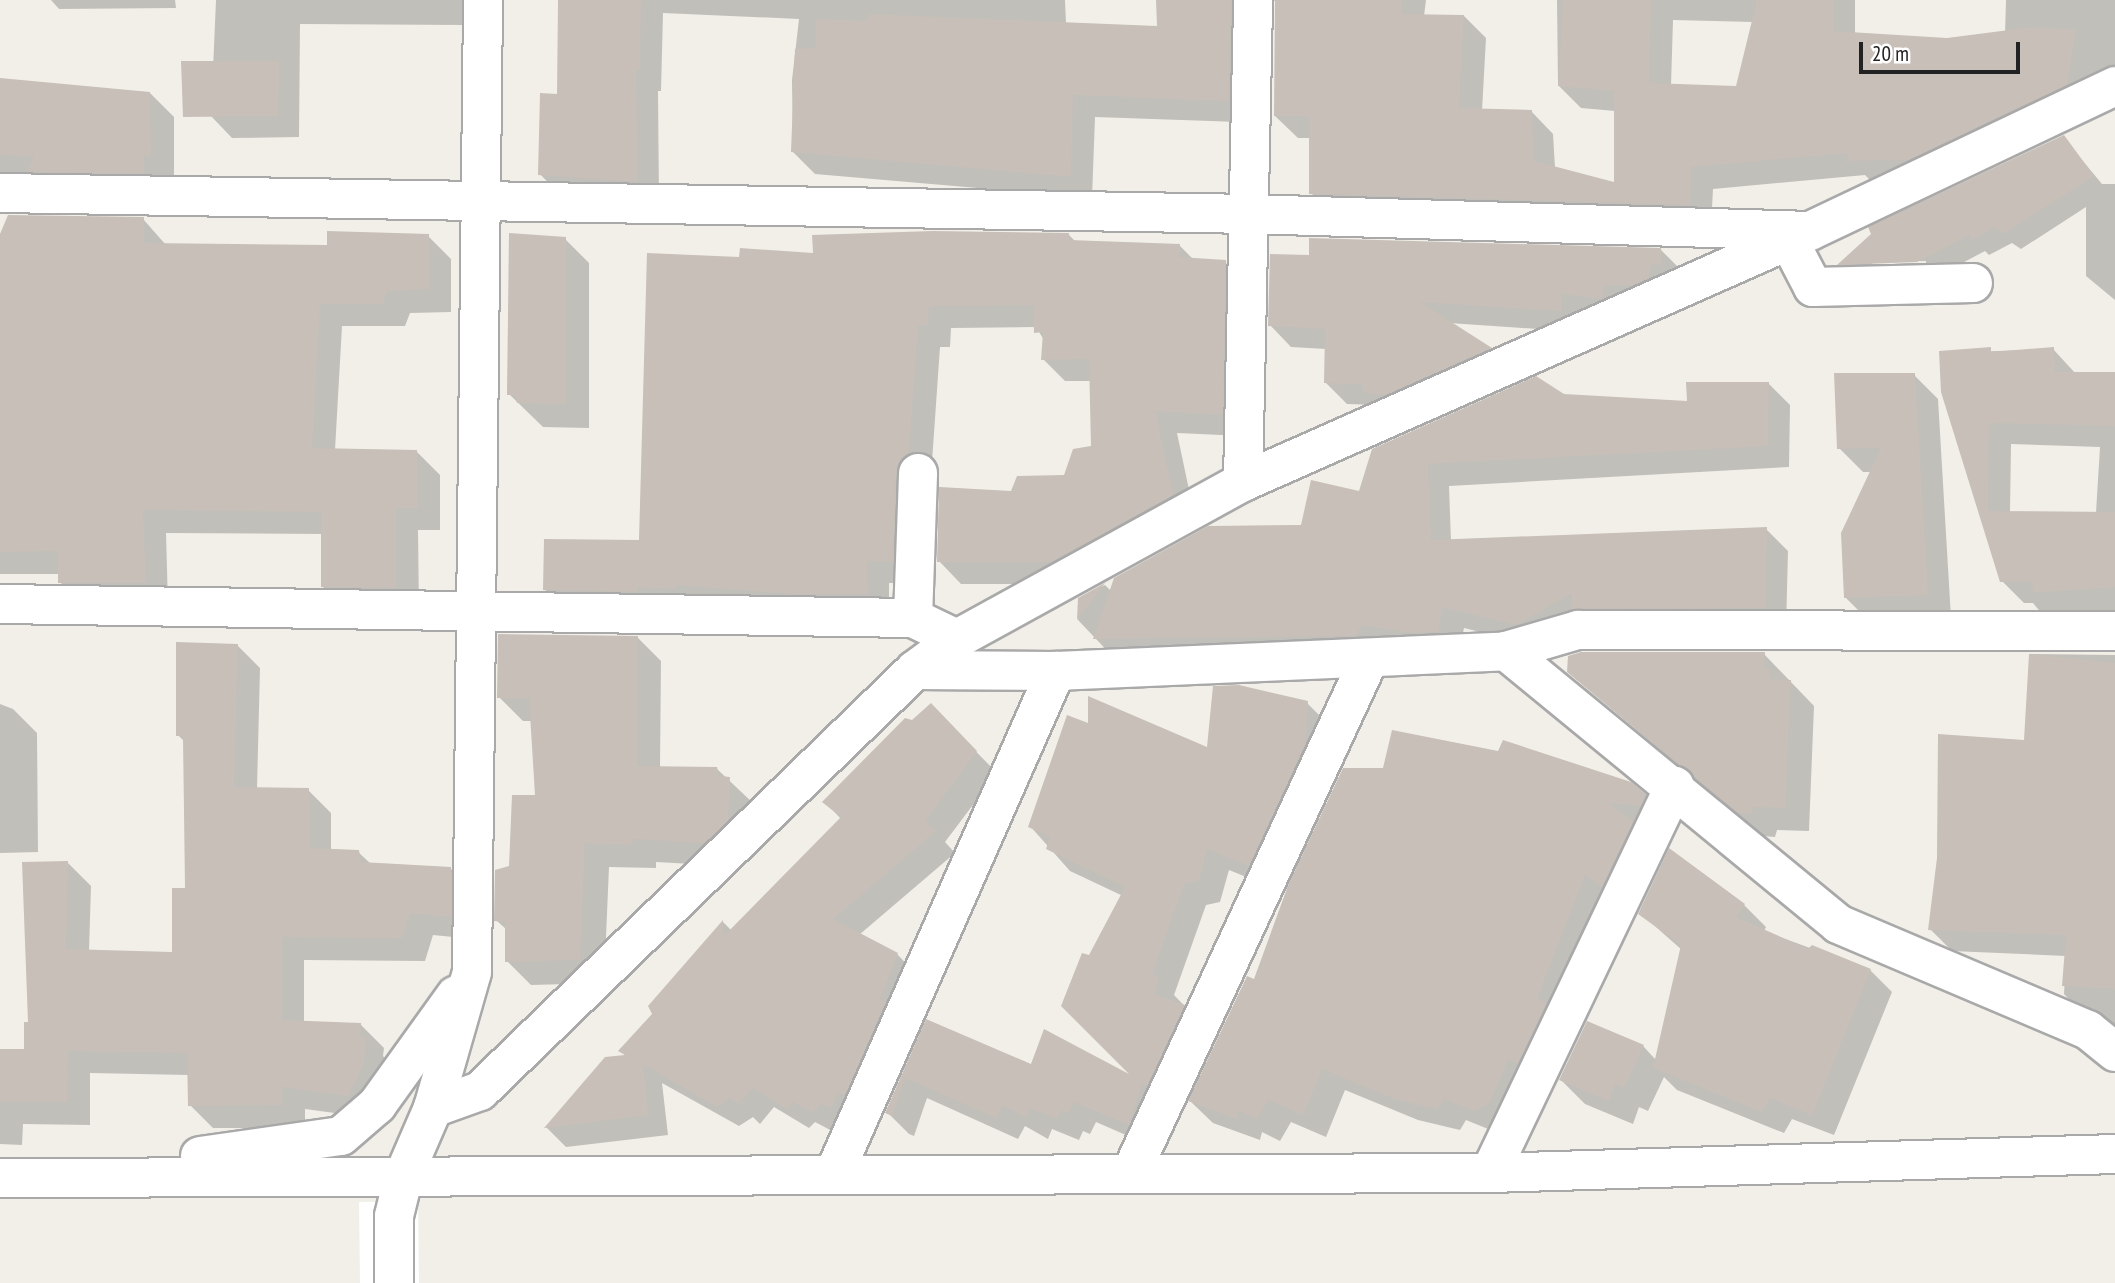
<!DOCTYPE html>
<style>
body{margin:0}
#map{position:relative;width:2115px;height:1283px;overflow:hidden;background:#f2efe9;font-family:"PT Sans Narrow",sans-serif}
div>[style]{position:absolute}
[style*='--x']{left:calc(var(--x)*1px);top:calc(var(--y)*1px);width:calc(var(--w)*1px);rotate:calc(var(--a)*1deg)}
.pier>*{inset:0;background:#fff}
.shadow>*{inset:0;background:#0003}
.building>*{inset:0;background:#c7bfb8}
.roads{filter:drop-shadow(2px 0 #a9a9a9) drop-shadow(-2px 0 #a9a9a9) drop-shadow(0 2px #a9a9a9) drop-shadow(0 -2px #a9a9a9)}
.minor>*{height:38px;margin:-19px;padding:0 19px;transform-origin:19px;border-radius:19px;background:#fff}
span{translate:-50% -50%;white-space:nowrap;text-align:center;line-height:1.15;-webkit-text-stroke:5px #fff;paint-order:stroke}
.scale{position:absolute;left:1859px;top:42px;width:161px;height:32px;box-sizing:border-box;border:4px solid #222;border-top:0;padding-left:9px;font-size:21px;line-height:24px;white-space:nowrap;color:#222;-webkit-text-stroke:5px #fff;paint-order:stroke}
</style>
<div id="map">
<div class="pier">
<div style="clip-path:polygon(418px 1201px,419px 1283px,360px 1283px,359px 1202px)"></div>
</div>
<div class="shadow">
<div style="clip-path:polygon(51px 0,175px 0,176px 8px,59px 9px)"></div>
<div style="clip-path:polygon(216px 0,463px 0,463px 25px,300px 24px,299px 137px,232px 138px,211px 116px)"></div>
<div style="clip-path:polygon(560px 0,1065px 0,1066px 23px,1158px 28px,1158px 0,1276px 0,1257px 10px,1239px 122px,1095px 117px,1092px 198px,815px 174px,793px 152px,792px 80px,799px 19px,663px 13px,661px 91px,658px 91px,659px 203px,562px 197px,540px 174px,559px 95px)"></div>
<div style="clip-path:polygon(evenodd,1278px 0,1426px 0,1424px 16px,1464px 16px,1486px 38px,1482px 111px,1531px 111px,1553px 134px,1555px 168px,1615px 184px,1615px 111px,1581px 108px,1558px 85px,1557px 0,1855px 0,1855px 34px,1947px 40px,2005px 35px,2006px 0,2115px 0,2115px 78px,1872px 182px,1865px 175px,1713px 189px,1711px 227px,1333px 215px,1311px 193px,1311px 138px,1298px 138px,1275px 116px,1278px 0,1673px 20px,1753px 22px,1737px 88px,1671px 86px,1673px 20px)"></div>
<div style="clip-path:polygon(0 80px,150px 93px,174px 117px,174px 179px,0 178px)"></div>
<div style="clip-path:polygon(evenodd,2063px 137px,2102px 184px,2115px 184px,2115px 300px,2086px 276px,2086px 207px,2021px 249px,2012px 243px,1989px 255px,1985px 251px,1934px 278px,1855px 280px,1840px 265px,2063px 137px,1926px 261px,1926px 264px,1870px 265px,1874px 262px,1926px 261px)"></div>
<div style="clip-path:polygon(143px 219px,166px 245px,329px 247px,428px 236px,451px 259px,451px 312px,410px 313px,405px 326px,342px 326px,335px 450px,417px 452px,440px 475px,440px 530px,418px 530px,419px 610px,345px 609px,322px 586px,323px 534px,166px 533px,168px 605px,82px 605px,60px 582px,60px 574px,0 574px,0 238px)"></div>
<div style="clip-path:polygon(1069px 235px,1076px 242px,1179px 245px,1194px 260px,1225px 262px,1247px 285px,1244px 436px,1177px 433px,1195px 518px,1074px 584px,961px 584px,939px 561px,1012px 493px,1065px 477px,1093px 448px,1091px 381px,1065px 381px,1043px 359px,1044px 340px,1036px 327px,951px 328px,950px 347px,940px 347px,931px 476px,915px 583px,889px 583px,889px 616px,568px 612px,545px 590px,640px 542px,741px 259px)"></div>
<div style="clip-path:polygon(565px 239px,589px 263px,589px 428px,543px 427px,509px 394px)"></div>
<div style="clip-path:polygon(1661px 250px,1682px 271px,1581px 332px,1449px 323px,1491px 349px,1511px 370px,1379px 405px,1347px 404px,1326px 383px,1326px 349px,1291px 347px,1270px 325px)"></div>
<div style="clip-path:polygon(evenodd,2053px 349px,2076px 374px,2115px 374px,2115px 631px,2055px 630px,2033px 603px,2024px 603px,2002px 581px,1941px 353px,2053px 349px,2011px 444px,2100px 447px,2096px 513px,2010px 513px,2011px 444px)"></div>
<div style="clip-path:polygon(1914px 375px,1938px 399px,1951px 618px,1870px 622px,1846px 598px,1872px 472px,1863px 472px,1839px 448px)"></div>
<div style="clip-path:polygon(1768px 383px,1790px 405px,1789px 467px,1449px 486px,1451px 541px,1766px 529px,1788px 551px,1786px 629px,1539px 646px,1464px 628px,1459px 653px,1116px 660px,1078px 620px,1080px 599px,1105px 585px,1111px 591px,1302px 527px,1360px 493px,1563px 396px,1689px 403px)"></div>
<div style="clip-path:polygon(637px 637px,661px 661px,660px 768px,717px 769px,753px 803px,729px 866px,656px 862px,656px 868px,609px 867px,604px 983px,531px 985px,507px 961px,507px 930px,496px 920px,536px 797px,532px 721px,523px 721px,499px 697px)"></div>
<div style="clip-path:polygon(237px 645px,260px 668px,257px 789px,308px 790px,331px 813px,331px 850px,358px 852px,371px 864px,451px 869px,474px 892px,473px 939px,433px 935px,425px 961px,304px 960px,304px 1023px,360px 1024px,384px 1048px,383px 1056px,389px 1063px,372px 1118px,305px 1109px,305px 1128px,213px 1128px,190px 1105px,189px 1075px,90px 1073px,90px 1125px,23px 1124px,22px 1145px,0 1144px,0 1051px,25px 1051px,68px 863px,91px 886px,89px 951px,174px 954px,187px 890px,185px 742px,178px 735px)"></div>
<div style="clip-path:polygon(1764px 654px,1814px 706px,1809px 831px,1777px 830px,1775px 837px,1763px 836px,1568px 672px)"></div>
<div style="clip-path:polygon(2030px 654px,2115px 655px,2115px 1029px,2086px 1017px,2064px 994px,2066px 956px,1952px 951px,1930px 929px,2026px 742px)"></div>
<div style="clip-path:polygon(1307px 703px,1329px 725px,1271px 887px,1229px 870px,1220px 902px,1206px 905px,1174px 995px,1206px 1028px,1151px 1146px,1096px 1122px,1090px 1134px,1083px 1131px,1079px 1140px,1052px 1129px,1048px 1139px,1025px 1126px,1018px 1139px,927px 1098px,914px 1136px,909px 1134px,887px 1112px,927px 1021px,1032px 1066px,1136px 1080px,1089px 958px,1123px 896px,1070px 871px,1030px 826px,1090px 725px,1208px 749px)"></div>
<div style="clip-path:polygon(0 704px,13px 709px,37px 733px,38px 852px,0 853px)"></div>
<div style="clip-path:polygon(951px 726px,997px 773px,945px 842px,955px 853px,859px 935px,897px 954px,917px 975px,834px 1132px,815px 1122px,809px 1128px,774px 1107px,760px 1124px,753px 1117px,739px 1126px,662px 1083px,668px 1135px,566px 1147px,546px 1127px,626px 1056px,621px 1051px,654px 1014px,650px 1007px,723px 922px,731px 930px,841px 819px,825px 802px)"></div>
<div style="clip-path:polygon(1344px 770px,1645px 796px,1668px 819px,1664px 828px,1634px 825px,1655px 846px,1498px 1133px,1466px 1120px,1460px 1130px,1418px 1120px,1345px 1090px,1326px 1137px,1291px 1122px,1280px 1141px,1262px 1132px,1260px 1140px,1213px 1123px,1190px 1101px,1255px 981px)"></div>
<div style="clip-path:polygon(1670px 851px,1744px 905px,1766px 927px,1764px 931px,1870px 970px,1892px 992px,1834px 1135px,1792px 1119px,1784px 1133px,1677px 1090px,1664px 1077px,1648px 1111px,1639px 1107px,1633px 1124px,1585px 1104px,1561px 1080px,1643px 1046px,1656px 1060px,1682px 950px,1640px 913px)"></div>
</div>
<div class="building">
<div style="clip-path:polygon(558px 0,641px 0,640px 70px,636px 70px,638px 182px,538px 175px,540px 93px,557px 94px)"></div>
<div style="clip-path:polygon(1156px 0,1231px 0,1229px 101px,1073px 95px,1071px 177px,791px 152px,795px 49px,816px 48px,816px 19px,866px 21px,869px 14px,1157px 26px)"></div>
<div style="clip-path:polygon(1275px 0,1402px 0,1401px 14px,1464px 15px,1459px 108px,1532px 110px,1534px 161px,1614px 182px,1614px 91px,1558px 86px,1563px 0,1651px 0,1649px 83px,1736px 86px,1757px 0,1833px 0,1833px 31px,1947px 38px,2025px 28px,2076px 29px,2067px 85px,1908px 160px,1848px 161px,1847px 153px,1691px 167px,1690px 205px,1309px 194px,1309px 116px,1274px 116px)"></div>
<div style="clip-path:polygon(181px 61px,279px 61px,278px 116px,183px 117px)"></div>
<div style="clip-path:polygon(0 78px,150px 92px,151px 156px,144px 155px,144px 174px,27px 172px,34px 156px,0 155px)"></div>
<div style="clip-path:polygon(2064px 135px,2094px 176px,2003px 234px,1995px 227px,1972px 240px,1969px 235px,1917px 262px,1837px 265px,1871px 234px,1868px 227px)"></div>
<div style="clip-path:polygon(8px 215px,144px 217px,144px 243px,327px 245px,327px 231px,429px 234px,429px 289px,387px 291px,383px 304px,320px 304px,312px 448px,417px 450px,418px 508px,396px 508px,396px 588px,321px 587px,321px 512px,143px 510px,146px 583px,58px 583px,58px 551px,0 552px,0 234px)"></div>
<div style="clip-path:polygon(933px 231px,1069px 233px,1069px 240px,1180px 244px,1179px 257px,1226px 260px,1223px 415px,1155px 411px,1173px 495px,1051px 562px,937px 562px,939px 487px,1011px 491px,1017px 476px,1064px 475px,1073px 449px,1091px 446px,1089px 359px,1041px 360px,1043px 332px,1034px 333px,1033px 305px,929px 306px,928px 325px,918px 325px,909px 453px,896px 472px,893px 562px,867px 561px,868px 594px,793px 594px,675px 585px,675px 589px,638px 587px,638px 592px,543px 590px,544px 539px,639px 540px,647px 253px,739px 257px,740px 248px,813px 253px,812px 235px)"></div>
<div style="clip-path:polygon(509px 233px,566px 237px,566px 404px,517px 403px,515px 395px,507px 395px)"></div>
<div style="clip-path:polygon(1309px 238px,1661px 248px,1662px 265px,1651px 264px,1648px 279px,1633px 285px,1604px 285px,1602px 299px,1562px 294px,1561px 311px,1420px 302px,1492px 348px,1385px 395px,1364px 393px,1362px 385px,1324px 383px,1325px 329px,1268px 326px,1270px 254px,1309px 255px)"></div>
<div style="clip-path:polygon(1991px 347px,1991px 352px,2054px 347px,2055px 372px,2115px 372px,2115px 426px,1989px 423px,1988px 511px,2115px 512px,2115px 587px,2032px 593px,2033px 582px,2000px 582px,1941px 392px,1939px 351px)"></div>
<div style="clip-path:polygon(1834px 373px,1915px 373px,1928px 595px,1844px 598px,1841px 533px,1881px 448px,1837px 449px)"></div>
<div style="clip-path:polygon(1536px 376px,1564px 394px,1687px 401px,1686px 382px,1769px 382px,1768px 446px,1428px 464px,1431px 540px,1767px 527px,1765px 608px,1571px 609px,1572px 593px,1516px 625px,1442px 607px,1438px 632px,1412px 633px,1361px 625px,1357px 636px,1093px 639px,1114px 578px,1208px 526px,1301px 525px,1311px 480px,1359px 491px,1372px 449px)"></div>
<div style="clip-path:polygon(1105px 583px,1077px 620px,1078px 598px)"></div>
<div style="clip-path:polygon(498px 634px,638px 636px,637px 766px,717px 767px,719px 776px,730px 777px,728px 821px,705px 843px,633px 839px,632px 845px,585px 843px,580px 960px,505px 962px,505px 922px,494px 921px,495px 870px,509px 866px,512px 795px,535px 795px,529px 698px,497px 698px)"></div>
<div style="clip-path:polygon(176px 642px,238px 644px,234px 787px,309px 788px,309px 848px,359px 850px,361px 862px,451px 867px,451px 917px,410px 913px,402px 938px,282px 937px,282px 1020px,361px 1023px,360px 1036px,366px 1038px,364px 1063px,348px 1096px,282px 1087px,282px 1105px,188px 1106px,187px 1053px,68px 1051px,67px 1102px,0 1102px,0 1049px,24px 1049px,24px 1022px,28px 1022px,22px 862px,68px 861px,66px 949px,172px 952px,172px 888px,185px 888px,183px 736px,176px 736px)"></div>
<div style="clip-path:polygon(1581px 652px,1765px 652px,1764px 668px,1769px 669px,1770px 679px,1791px 680px,1785px 808px,1753px 807px,1751px 814px,1737px 813px,1567px 672px,1568px 656px)"></div>
<div style="clip-path:polygon(2029px 654px,2115px 663px,2115px 989px,2062px 986px,2066px 935px,1928px 930px,1937px 858px,1938px 734px,2024px 740px)"></div>
<div style="clip-path:polygon(1239px 685px,1308px 701px,1305px 744px,1249px 866px,1207px 849px,1199px 881px,1184px 884px,1152px 974px,1159px 978px,1154px 994px,1185px 1005px,1147px 1086px,1142px 1084px,1129px 1125px,1074px 1102px,1068px 1113px,1061px 1110px,1057px 1119px,1030px 1108px,1026px 1118px,1003px 1105px,996px 1118px,905px 1078px,892px 1116px,885px 1113px,926px 1019px,1031px 1064px,1044px 1029px,1129px 1074px,1061px 1006px,1082px 953px,1089px 955px,1125px 887px,1046px 849px,1050px 837px,1028px 827px,1067px 715px,1088px 723px,1088px 696px,1207px 747px,1213px 686px)"></div>
<div style="clip-path:polygon(931px 703px,977px 751px,925px 821px,936px 831px,833px 919px,898px 953px,880px 999px,886px 1001px,845px 1095px,838px 1093px,832px 1108px,820px 1104px,813px 1112px,793px 1102px,787px 1109px,753px 1088px,738px 1104px,731px 1097px,717px 1107px,643px 1064px,648px 1115px,544px 1128px,605px 1057px,625px 1055px,618px 1051px,652px 1014px,648px 1006px,723px 920px,723px 937px,841px 817px,822px 802px,905px 718px,912px 720px)"></div>
<div style="clip-path:polygon(1392px 730px,1498px 751px,1503px 740px,1631px 782px,1647px 795px,1641px 806px,1608px 803px,1634px 822px,1602px 887px,1585px 875px,1537px 999px,1547px 1003px,1518px 1064px,1508px 1060px,1489px 1104px,1474px 1111px,1444px 1099px,1437px 1109px,1394px 1099px,1322px 1069px,1303px 1115px,1268px 1100px,1257px 1119px,1239px 1111px,1237px 1119px,1188px 1101px,1247px 976px,1254px 979px,1289px 883px,1343px 768px,1383px 768px)"></div>
<div style="clip-path:polygon(1669px 848px,1745px 904px,1736px 917px,1808px 949px,1812px 945px,1871px 969px,1812px 1115px,1770px 1098px,1762px 1112px,1653px 1068px,1681px 945px,1638px 914px)"></div>
<div style="clip-path:polygon(1587px 1021px,1644px 1045px,1624px 1088px,1615px 1084px,1609px 1101px,1559px 1080px)"></div>
</div>
<div class="roads">
<div class="minor">
<div style="--x:0;--y:193;--w:1248;--a:0.96"></div>
<div style="--x:1248;--y:214;--w:562;--a:1.73"></div>
<div style="--x:1810;--y:231;--w:338;--a:-25.4"></div>
<div style="--x:1789;--y:241;--w:52;--a:62.4"></div>
<div style="--x:1813;--y:287;--w:160;--a:-1.4"></div>
<div style="--x:1243;--y:482;--w:482;--a:-88.8"></div>
<div style="--x:0;--y:604;--w:913;--a:0.88"></div>
<div style="--x:913;--y:618;--w:49;--a:25.5"></div>
<div style="--x:913;--y:618;--w:145;--a:-88"></div>
<div style="--x:1506;--y:651;--w:430;--a:39.4"></div>
<div style="--x:1838;--y:924;--w:272;--a:23"></div>
<div style="--x:2088;--y:1030;--w:35;--a:39"></div>
<div style="--x:915;--y:670;--w:141;--a:0.4"></div>
<div style="--x:1056;--y:671;--w:450;--a:-2.5"></div>
<div style="--x:1506;--y:651;--w:75;--a:-16.3"></div>
<div style="--x:1578;--y:630;--w:537;--a:0.11"></div>
<div style="--x:433;--y:1108;--w:50;--a:-19.9"></div>
<div style="--x:480;--y:1091;--w:605;--a:-44.06"></div>
<div style="--x:915;--y:670;--w:52;--a:-36.4"></div>
<div style="--x:957;--y:639;--w:326;--a:-28.8"></div>
<div style="--x:1243;--y:482;--w:612;--a:-23.89"></div>
<div style="--x:200;--y:1156;--w:142;--a:-8.1"></div>
<div style="--x:341;--y:1136;--w:48;--a:-40.7"></div>
<div style="--x:377;--y:1105;--w:135;--a:-54.3"></div>
<div style="--x:1131;--y:1173;--w:566;--a:-65.15"></div>
<div style="--x:1490;--y:1173;--w:429;--a:-64.5"></div>
<div style="--x:834;--y:1174;--w:550;--a:-66.19"></div>
<div style="--x:0;--y:1178;--w:1490;--a:-0.19"></div>
<div style="--x:1490;--y:1173;--w:625;--a:-1.74"></div>
<div style="--x:394;--y:1283;--w:67;--a:-90"></div>
<div style="--x:394;--y:1216;--w:42;--a:-76.3"></div>
<div style="--x:404;--y:1175;--w:73;--a:-66.6"></div>
<div style="--x:433;--y:1108;--w:141;--a:-74"></div>
<div style="--x:472;--y:972;--w:972;--a:-89.35"></div>
</div>
</div>
<div class="scale">20 m</div>
</div>
